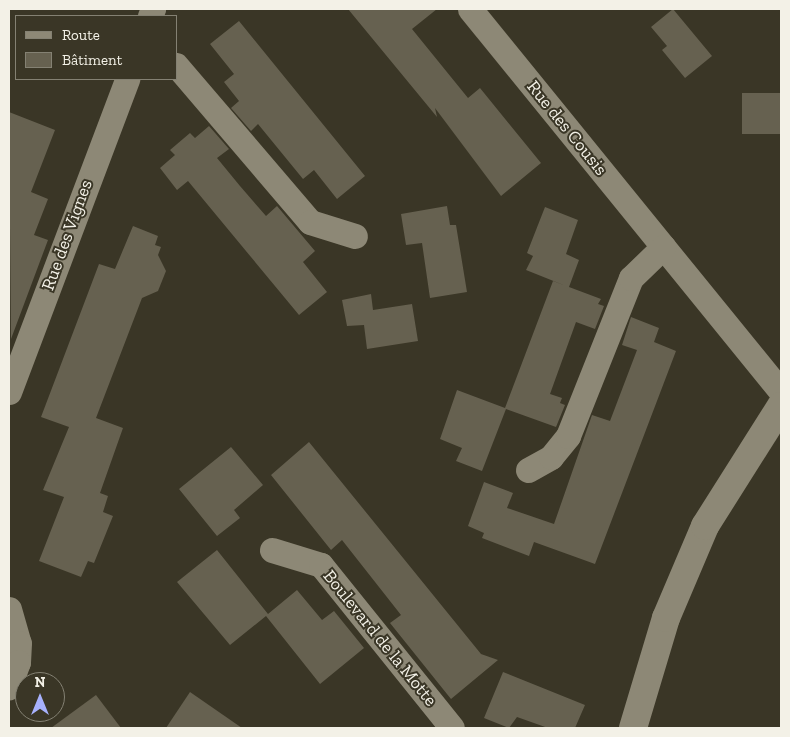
<!DOCTYPE html>
<meta charset="utf-8">
<style>
body{margin:0}
#map{position:relative;width:790px;height:737px;overflow:hidden;background:#3a3626;font-family:"Zilla Slab",serif}
div>[style]{position:absolute}
[style*='--x']{left:calc(var(--x)*1px);top:calc(var(--y)*1px);width:calc(var(--w)*1px);rotate:calc(var(--a)*1deg)}
.building>*{inset:0;background:#666150}
.minor>*{height:25px;margin:-12.5px;padding:0 12.5px;transform-origin:12.5px;border-radius:12.5px;background:#8d8876}
.tertiary>*{height:28px;margin:-14px;padding:0 14px;transform-origin:14px;border-radius:14px;background:#8d8876}
span{translate:-50% -50%;white-space:nowrap;text-align:center;line-height:1.15;-webkit-text-stroke:4px #3a3626;paint-order:stroke}
.street-label{font-size:18px;color:#f3f1e7}
.frame{position:absolute;inset:0;border:10px solid #f3f1e7;pointer-events:none}
.legend{position:absolute;left:15px;top:15px;width:162px;height:65px;box-sizing:border-box;background:#3a3626;border:1px solid #848173;margin:0;padding:6px 9px;list-style:none;font-size:15px;color:#f3f1e7}
.legend li{display:flex;align-items:center;gap:10px;height:25px}
.legend b{width:25px;border:1px solid #848173}
.north{position:absolute;left:15px;top:672px;width:50px;height:50px;box-sizing:border-box;background:#3a3626;border:1px solid #848173;border-radius:50%;rotate:0deg;font-size:14px;font-weight:700;line-height:20px;text-align:center;color:#f3f1e7}
.north::after{content:'';display:block;margin:auto;width:18px;height:22px;background:#a7b1fc;clip-path:polygon(50% 0,100% 100%,50% 72%,0 100%)}
</style>
<div id="map">
<div class="building">
<div style="clip-path:polygon(348px 9px,437px 9px,412px 29px,468px 98px,480px 88px,541px 163px,501px 196px,435px 108px,437px 117px)"></div>
<div style="clip-path:polygon(673px 9px,712px 56px,685px 78px,662px 50px,667px 46px,651px 27px)"></div>
<div style="clip-path:polygon(239px 21px,365px 176px,337px 199px,314px 170px,303px 179px,258px 124px,251px 131px,231px 108px,239px 101px,224px 82px,234px 74px,210px 44px)"></div>
<div style="clip-path:polygon(742px 93px,781px 93px,780px 134px,742px 134px)"></div>
<div style="clip-path:polygon(9px 112px,55px 130px,31px 192px,48px 199px,34px 235px,48px 240px,11px 339px)"></div>
<div style="clip-path:polygon(209px 126px,229px 149px,217px 158px,240px 186px,266px 216px,277px 206px,315px 251px,303px 262px,327px 292px,299px 315px,188px 181px,177px 190px,160px 168px,175px 155px,170px 150px,190px 133px,195px 138px)"></div>
<div style="clip-path:polygon(447px 206px,450px 225px,456px 225px,467px 292px,430px 298px,422px 243px,406px 245px,401px 214px)"></div>
<div style="clip-path:polygon(545px 207px,578px 220px,566px 254px,579px 260px,569px 287px,601px 299px,598px 304px,604px 306px,595px 329px,576px 322px,550px 394px,562px 398px,560px 403px,565px 405px,556px 427px,506px 409px,482px 471px,456px 461px,462px 448px,440px 439px,457px 390px,505px 408px,553px 281px,566px 286px,526px 270px,533px 256px,527px 253px)"></div>
<div style="clip-path:polygon(133px 226px,158px 236px,155px 245px,161px 247px,158px 255px,166px 271px,158px 291px,142px 298px,96px 418px,123px 428px,100px 493px,108px 496px,103px 512px,113px 516px,94px 563px,88px 561px,81px 577px,39px 561px,64px 497px,43px 490px,69px 427px,41px 417px,99px 264px,115px 269px)"></div>
<div style="clip-path:polygon(371px 294px,373px 310px,412px 304px,418px 341px,367px 349px,364px 325px,347px 326px,342px 300px)"></div>
<div style="clip-path:polygon(631px 317px,659px 328px,654px 342px,676px 351px,595px 564px,534px 542px,529px 556px,482px 538px,484px 533px,468px 526px,484px 482px,513px 493px,507px 508px,554px 524px,592px 415px,610px 421px,637px 350px,622px 345px)"></div>
<div style="clip-path:polygon(309px 442px,481px 654px,498px 660px,451px 699px,390px 623px,401px 615px,342px 540px,331px 550px,271px 475px)"></div>
<div style="clip-path:polygon(231px 447px,263px 485px,234px 510px,240px 518px,217px 536px,179px 489px)"></div>
<div style="clip-path:polygon(217px 550px,268px 614px,297px 590px,322px 620px,334px 611px,364px 648px,320px 684px,266px 616px,230px 645px,177px 582px)"></div>
<div style="clip-path:polygon(503px 672px,585px 705px,575px 728px,548px 728px,517px 717px,509px 728px,484px 718px)"></div>
<div style="clip-path:polygon(190px 692px,242px 728px,166px 728px)"></div>
<div style="clip-path:polygon(96px 695px,121px 728px,51px 728px)"></div>
</div>
<div class="minor">
<div style="--x:470;--y:9;--w:493;--a:50.9"></div>
<div style="--x:150;--y:16;--w:8;--a:-67"></div>
<div style="--x:176;--y:65;--w:206;--a:49.5"></div>
<div style="--x:310;--y:222;--w:47;--a:17.3"></div>
<div style="--x:9;--y:392;--w:335;--a:-69.3"></div>
<div style="--x:528;--y:470;--w:26;--a:-29"></div>
<div style="--x:551;--y:457;--w:27;--a:-51"></div>
<div style="--x:568;--y:436;--w:170;--a:-68.3"></div>
<div style="--x:631;--y:278;--w:45;--a:-44.1"></div>
<div style="--x:272;--y:550;--w:51;--a:17"></div>
<div style="--x:321;--y:565;--w:209;--a:51.2"></div>
<div style="--x:9;--y:609;--w:35;--a:74"></div>
<div style="--x:19;--y:643;--w:19;--a:93"></div>
<div style="--x:18;--y:662;--w:27;--a:110"></div>
</div>
<div class="tertiary">
<div style="--x:633;--y:728;--w:115;--a:-73.3"></div>
<div style="--x:666;--y:618;--w:100;--a:-67"></div>
<div style="--x:705;--y:526;--w:142;--a:-57.7"></div>
</div>
<div class="street-label">
<span style="left:567px;top:128px;rotate:51deg">Rue des Cousis</span>
<span style="left:67px;top:235px;rotate:-70deg">Rue des Vignes</span>
<span style="left:380px;top:638px;rotate:51deg">Boulevard de la Motte</span>
</div>
<div class="frame"></div>
<ul class="legend">
<li><b style="height:6px;background:#8d8876"></b>Route</li>
<li><b style="height:14px;background:#666150"></b>Bâtiment</li>
</ul>
<div class="north">N</div>
</div>
